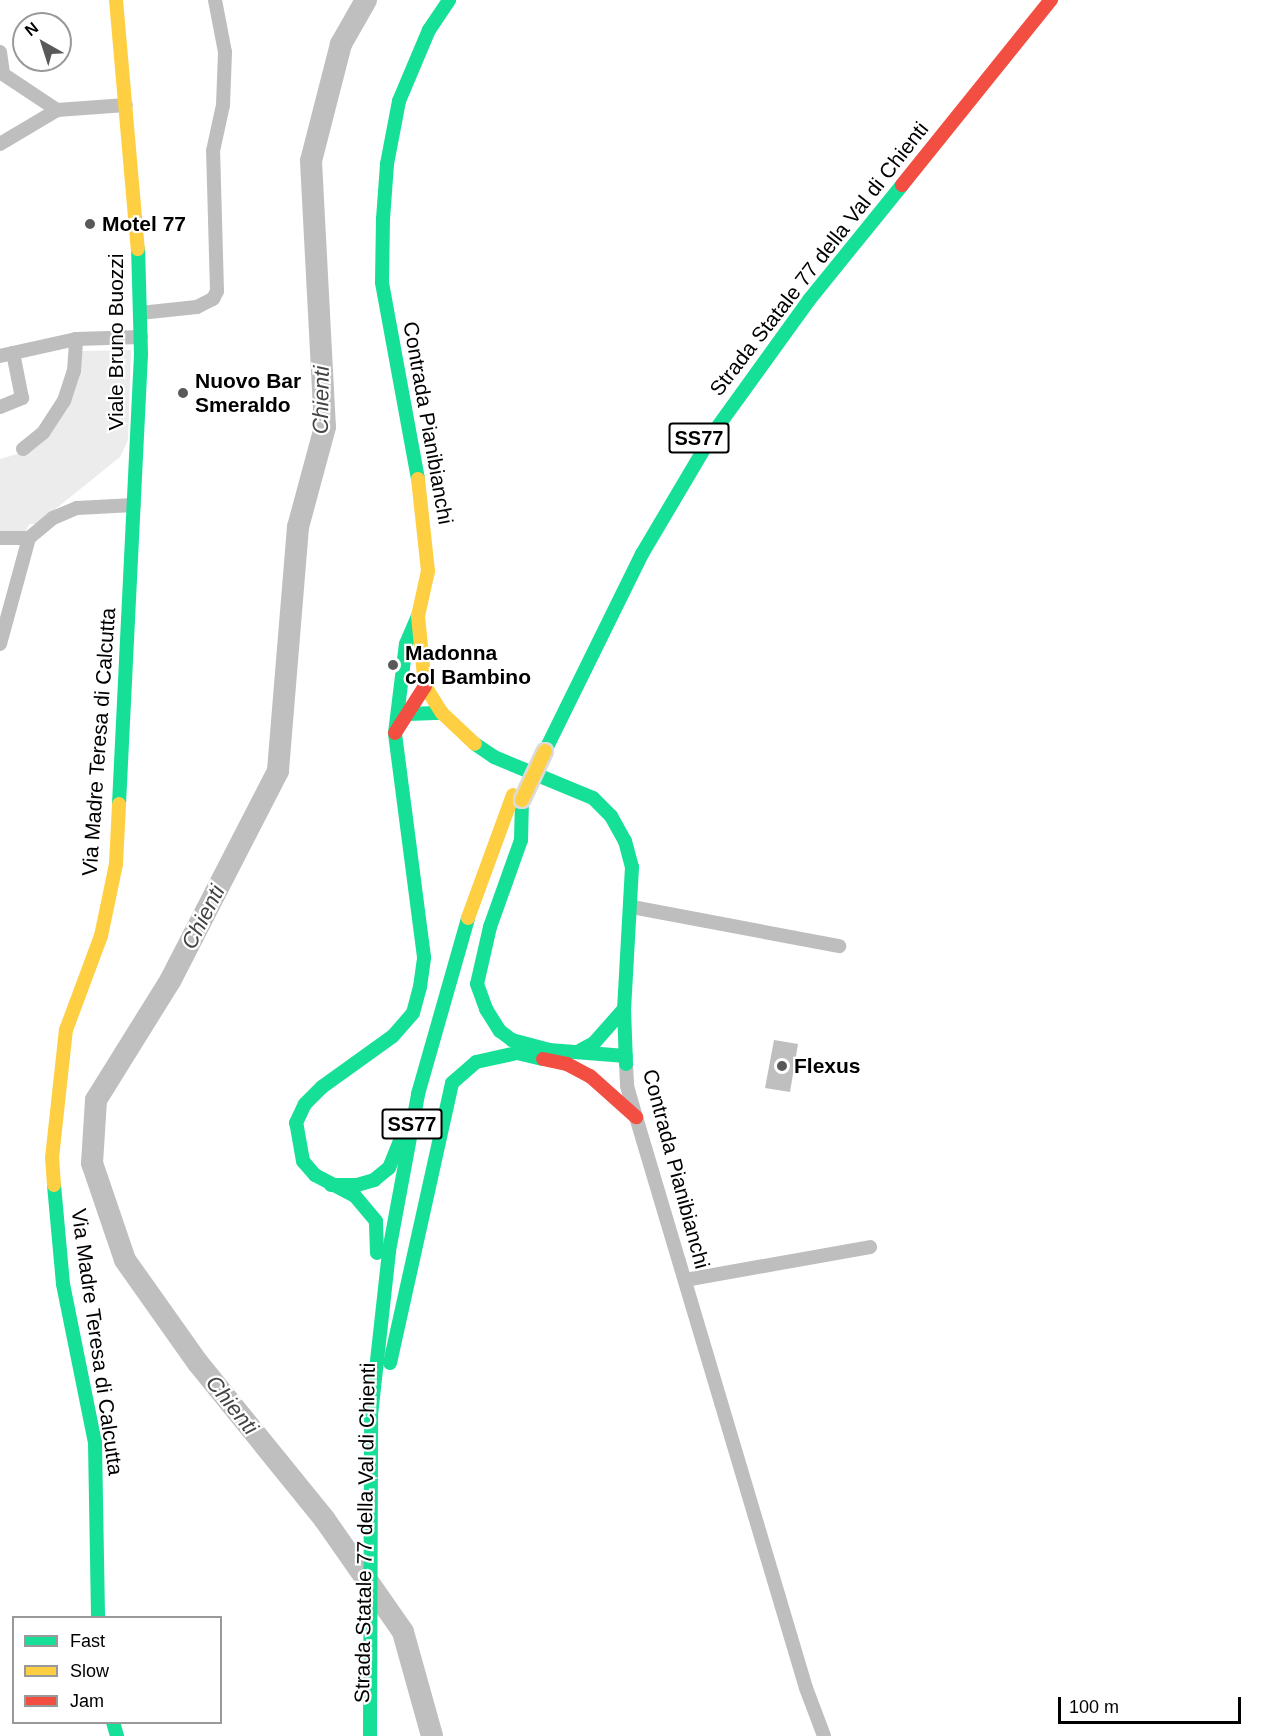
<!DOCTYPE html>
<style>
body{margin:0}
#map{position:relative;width:1265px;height:1736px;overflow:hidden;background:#fff;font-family:Arial,sans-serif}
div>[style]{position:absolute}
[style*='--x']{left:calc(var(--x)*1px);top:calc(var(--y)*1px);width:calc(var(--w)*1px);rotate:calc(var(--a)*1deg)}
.green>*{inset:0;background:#ececec}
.water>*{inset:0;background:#bfbfbf}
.river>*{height:22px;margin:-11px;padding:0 11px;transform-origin:11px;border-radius:11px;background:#bfbfbf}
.street>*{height:14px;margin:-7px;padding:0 7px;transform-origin:7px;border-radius:7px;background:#bebebe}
.fast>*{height:14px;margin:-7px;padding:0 7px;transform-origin:7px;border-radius:7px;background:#16e098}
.slow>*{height:14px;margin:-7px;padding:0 7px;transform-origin:7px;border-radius:7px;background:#ffcf43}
.jam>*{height:14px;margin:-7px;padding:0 7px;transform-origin:7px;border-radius:7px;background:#f24e42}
.bridges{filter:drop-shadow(2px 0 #dbdbdb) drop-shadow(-2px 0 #dbdbdb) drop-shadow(0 2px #dbdbdb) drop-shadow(0 -2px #dbdbdb)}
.slow-bridge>*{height:14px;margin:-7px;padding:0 7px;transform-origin:7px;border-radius:7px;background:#ffcf43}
.dots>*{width:16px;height:16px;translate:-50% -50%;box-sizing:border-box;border:3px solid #fff;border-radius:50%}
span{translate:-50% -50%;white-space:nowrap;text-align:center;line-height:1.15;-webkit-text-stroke:4.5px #fff;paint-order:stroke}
.shield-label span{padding:2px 4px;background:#fff;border:2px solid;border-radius:4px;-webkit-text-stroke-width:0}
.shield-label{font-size:20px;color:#000;font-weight:700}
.poi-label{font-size:21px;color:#000;font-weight:700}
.left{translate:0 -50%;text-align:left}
.street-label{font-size:21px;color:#000}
.water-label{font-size:22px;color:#444;font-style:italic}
.legend{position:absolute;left:12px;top:1616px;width:210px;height:108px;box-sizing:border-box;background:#fff;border:2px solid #999;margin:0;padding:8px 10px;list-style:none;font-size:18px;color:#000}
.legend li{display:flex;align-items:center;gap:12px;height:30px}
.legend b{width:30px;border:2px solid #999}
.north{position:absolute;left:12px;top:12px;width:60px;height:60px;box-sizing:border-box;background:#fff;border:2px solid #999;border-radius:50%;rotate:321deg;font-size:16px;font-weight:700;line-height:24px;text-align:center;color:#000}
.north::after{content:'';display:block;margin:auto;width:21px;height:27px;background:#595959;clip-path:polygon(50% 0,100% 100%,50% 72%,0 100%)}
.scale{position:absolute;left:1058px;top:1697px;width:183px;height:27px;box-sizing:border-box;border:3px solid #000;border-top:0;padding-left:8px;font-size:18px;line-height:21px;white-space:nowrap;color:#000;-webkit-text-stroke:4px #fff;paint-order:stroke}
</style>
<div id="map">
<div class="green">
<div style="clip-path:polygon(131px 350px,128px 440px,120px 457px,37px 524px,29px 524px,23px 537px,0 535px,0 459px,34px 449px,59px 418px,75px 387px,82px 351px)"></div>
</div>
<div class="water">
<div style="clip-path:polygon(774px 1040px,798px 1044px,790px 1092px,765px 1088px)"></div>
</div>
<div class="river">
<div style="--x:366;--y:0;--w:51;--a:119.6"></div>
<div style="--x:341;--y:44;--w:121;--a:104.4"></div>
<div style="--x:311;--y:161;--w:266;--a:87"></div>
<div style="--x:325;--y:427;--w:104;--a:105.1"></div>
<div style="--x:298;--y:527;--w:245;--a:94.7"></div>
<div style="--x:278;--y:771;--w:236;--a:117.2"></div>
<div style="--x:170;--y:981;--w:140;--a:121.9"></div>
<div style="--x:96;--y:1100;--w:63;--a:93.6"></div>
<div style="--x:92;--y:1163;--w:102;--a:71.2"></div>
<div style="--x:125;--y:1260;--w:126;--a:54.7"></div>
<div style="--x:198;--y:1363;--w:202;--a:51"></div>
<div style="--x:325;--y:1520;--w:136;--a:55.1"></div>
<div style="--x:403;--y:1632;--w:108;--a:74.4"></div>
</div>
<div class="street">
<div style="--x:0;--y:52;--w:22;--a:82"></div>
<div style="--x:0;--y:72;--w:69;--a:33.7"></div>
<div style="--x:0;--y:144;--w:66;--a:-30.8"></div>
<div style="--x:57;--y:110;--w:69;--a:-4.1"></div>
<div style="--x:140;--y:313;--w:57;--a:-6"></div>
<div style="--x:197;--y:307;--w:18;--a:-27"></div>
<div style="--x:213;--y:299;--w:9;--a:-63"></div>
<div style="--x:217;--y:291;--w:140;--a:-91.6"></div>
<div style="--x:213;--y:151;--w:47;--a:-77.7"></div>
<div style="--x:223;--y:105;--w:53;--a:-87.8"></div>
<div style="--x:225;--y:52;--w:53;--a:-100.9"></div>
<div style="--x:0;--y:356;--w:78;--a:-12.6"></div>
<div style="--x:76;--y:339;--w:65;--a:-1.8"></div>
<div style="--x:0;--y:407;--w:24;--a:-22"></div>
<div style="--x:22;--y:398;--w:46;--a:-101.3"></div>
<div style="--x:23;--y:449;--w:26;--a:-39"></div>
<div style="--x:43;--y:433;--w:38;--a:-57"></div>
<div style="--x:64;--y:401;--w:32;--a:-72"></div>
<div style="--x:74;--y:371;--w:32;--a:-86"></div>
<div style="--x:0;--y:538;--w:29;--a:0"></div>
<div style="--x:29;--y:538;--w:31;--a:-40"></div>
<div style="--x:53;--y:518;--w:26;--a:-23"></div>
<div style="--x:77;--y:508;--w:57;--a:-3"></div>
<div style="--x:0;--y:644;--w:110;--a:-74.7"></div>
<div style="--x:632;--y:907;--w:211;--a:10.7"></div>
<div style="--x:626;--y:1064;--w:22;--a:87"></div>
<div style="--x:627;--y:1086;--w:32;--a:74"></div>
<div style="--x:636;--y:1117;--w:596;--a:73.42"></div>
<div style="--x:806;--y:1688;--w:51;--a:69.4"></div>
<div style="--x:685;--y:1280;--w:188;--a:-10.1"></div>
</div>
<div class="fast">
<div style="--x:418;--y:479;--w:200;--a:-100.4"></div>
<div style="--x:382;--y:282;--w:63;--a:-89.1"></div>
<div style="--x:383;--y:219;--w:55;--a:-85.8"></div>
<div style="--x:387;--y:164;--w:64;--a:-79.2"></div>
<div style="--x:399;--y:101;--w:77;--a:-67.1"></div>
<div style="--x:429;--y:30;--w:36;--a:-56"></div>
<div style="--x:408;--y:714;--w:34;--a:-2"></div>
<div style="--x:475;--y:744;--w:23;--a:34"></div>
<div style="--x:494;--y:757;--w:107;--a:22.5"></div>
<div style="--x:593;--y:798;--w:25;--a:45"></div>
<div style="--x:611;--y:816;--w:29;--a:61"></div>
<div style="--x:625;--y:841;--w:27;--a:75"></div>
<div style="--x:632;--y:867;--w:142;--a:93.2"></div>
<div style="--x:624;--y:1009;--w:55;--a:87.9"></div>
<div style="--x:545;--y:751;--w:220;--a:-63.8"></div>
<div style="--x:642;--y:554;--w:145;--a:-59.4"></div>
<div style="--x:716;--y:429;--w:159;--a:-54.2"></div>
<div style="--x:809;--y:300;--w:148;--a:-51"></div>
<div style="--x:522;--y:800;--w:40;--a:91.4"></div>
<div style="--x:521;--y:840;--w:92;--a:109.6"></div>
<div style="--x:490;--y:927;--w:58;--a:102.8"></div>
<div style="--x:477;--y:984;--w:27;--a:70"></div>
<div style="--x:486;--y:1009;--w:26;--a:58"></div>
<div style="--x:500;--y:1031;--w:15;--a:37"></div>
<div style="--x:512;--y:1040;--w:38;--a:15"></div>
<div style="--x:549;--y:1050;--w:77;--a:4.5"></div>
<div style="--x:119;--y:804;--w:451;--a:-87.2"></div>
<div style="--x:141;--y:354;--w:105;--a:-91.6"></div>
<div style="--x:581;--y:1050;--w:15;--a:-28"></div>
<div style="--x:594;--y:1043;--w:45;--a:-48.6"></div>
<div style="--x:54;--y:1185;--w:99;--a:84.8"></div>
<div style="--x:63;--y:1284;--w:162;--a:78.6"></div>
<div style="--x:95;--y:1443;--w:175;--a:89"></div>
<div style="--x:331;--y:1185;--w:26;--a:0"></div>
<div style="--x:357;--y:1185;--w:18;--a:-16"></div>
<div style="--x:374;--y:1180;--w:19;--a:-39"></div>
<div style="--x:389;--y:1168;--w:29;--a:-68"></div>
<div style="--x:377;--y:1253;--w:32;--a:-92"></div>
<div style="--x:376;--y:1221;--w:33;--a:-130"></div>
<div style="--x:355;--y:1196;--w:45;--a:-152.3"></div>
<div style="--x:315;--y:1175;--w:18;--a:-131"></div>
<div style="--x:303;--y:1161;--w:39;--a:-100"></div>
<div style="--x:296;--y:1123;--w:21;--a:-65"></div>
<div style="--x:305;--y:1104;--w:24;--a:-45"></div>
<div style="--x:322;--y:1087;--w:87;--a:-35.7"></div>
<div style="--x:393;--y:1036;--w:30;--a:-49"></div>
<div style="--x:413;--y:1013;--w:27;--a:-75"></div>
<div style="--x:420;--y:987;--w:30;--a:-82"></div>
<div style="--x:424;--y:957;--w:226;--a:-97.4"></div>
<div style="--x:395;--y:733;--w:90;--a:-83"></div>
<div style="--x:406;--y:644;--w:30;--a:-67"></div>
<div style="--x:390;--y:1363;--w:287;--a:-77.5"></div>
<div style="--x:452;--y:1083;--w:32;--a:-41"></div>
<div style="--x:476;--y:1062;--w:42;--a:-12.4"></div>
<div style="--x:517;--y:1053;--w:27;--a:13"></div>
<div style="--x:113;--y:1722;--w:15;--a:74"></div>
<div style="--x:370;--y:1736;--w:321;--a:-89.8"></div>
<div style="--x:371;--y:1415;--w:165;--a:-83.7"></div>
<div style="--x:389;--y:1251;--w:160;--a:-79.5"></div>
<div style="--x:418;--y:1094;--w:183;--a:-74.1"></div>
</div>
<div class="slow">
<div style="--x:116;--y:0;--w:250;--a:85"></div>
<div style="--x:418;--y:479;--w:93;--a:83.8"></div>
<div style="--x:428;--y:571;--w:46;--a:102.5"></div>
<div style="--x:418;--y:616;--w:70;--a:84.3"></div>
<div style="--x:425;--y:686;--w:32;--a:58"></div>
<div style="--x:442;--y:713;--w:45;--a:43.2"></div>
<div style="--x:468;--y:918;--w:131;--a:-69.9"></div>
<div style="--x:54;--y:1185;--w:27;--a:-94"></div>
<div style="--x:52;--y:1158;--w:129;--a:-83.8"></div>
<div style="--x:66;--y:1030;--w:100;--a:-69.6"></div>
<div style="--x:101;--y:936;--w:74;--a:-78.2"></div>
<div style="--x:116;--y:864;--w:60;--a:-87.1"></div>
</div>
<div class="jam">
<div style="--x:902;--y:185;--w:238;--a:-51.2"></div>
<div style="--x:395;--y:733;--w:56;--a:-57.4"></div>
<div style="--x:543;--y:1059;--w:25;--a:12"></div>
<div style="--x:567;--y:1064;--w:26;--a:28"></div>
<div style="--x:590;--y:1076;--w:62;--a:41.7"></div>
</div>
<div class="bridges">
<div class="slow-bridge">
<div style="--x:522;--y:800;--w:54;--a:-64.9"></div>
</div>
</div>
<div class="dots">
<div style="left:90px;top:224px;background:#595959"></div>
<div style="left:183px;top:393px;background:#595959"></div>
<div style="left:393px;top:665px;background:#595959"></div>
<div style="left:782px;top:1066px;background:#595959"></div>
</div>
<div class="shield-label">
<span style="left:699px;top:438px">SS77</span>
<span style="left:412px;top:1124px">SS77</span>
</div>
<div class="poi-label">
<span class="left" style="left:102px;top:224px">Motel 77</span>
<span class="left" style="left:195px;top:393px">Nuovo Bar<br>Smeraldo</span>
<span class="left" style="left:405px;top:665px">Madonna<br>col Bambino</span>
<span class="left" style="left:794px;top:1066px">Flexus</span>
</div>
<div class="street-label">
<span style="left:819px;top:259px;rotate:-52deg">Strada Statale 77 della Val di Chienti</span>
<span style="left:116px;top:342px;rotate:-90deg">Viale Bruno Buozzi</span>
<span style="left:428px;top:423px;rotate:80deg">Contrada Pianibianchi</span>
<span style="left:99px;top:742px;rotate:-86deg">Via Madre Teresa di Calcutta</span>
<span style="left:676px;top:1169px;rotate:75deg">Contrada Pianibianchi</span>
<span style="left:97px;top:1342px;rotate:82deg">Via Madre Teresa di Calcutta</span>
<span style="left:365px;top:1533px;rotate:-89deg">Strada Statale 77 della Val di Chienti</span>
</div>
<div class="water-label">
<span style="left:321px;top:400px;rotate:-89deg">Chienti</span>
<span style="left:203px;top:917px;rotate:-63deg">Chienti</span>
<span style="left:232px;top:1405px;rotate:51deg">Chienti</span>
</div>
<ul class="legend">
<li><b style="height:8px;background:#16e098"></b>Fast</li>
<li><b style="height:8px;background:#ffcf43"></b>Slow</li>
<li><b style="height:8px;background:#f24e42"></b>Jam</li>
</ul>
<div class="north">N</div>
<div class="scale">100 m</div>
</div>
